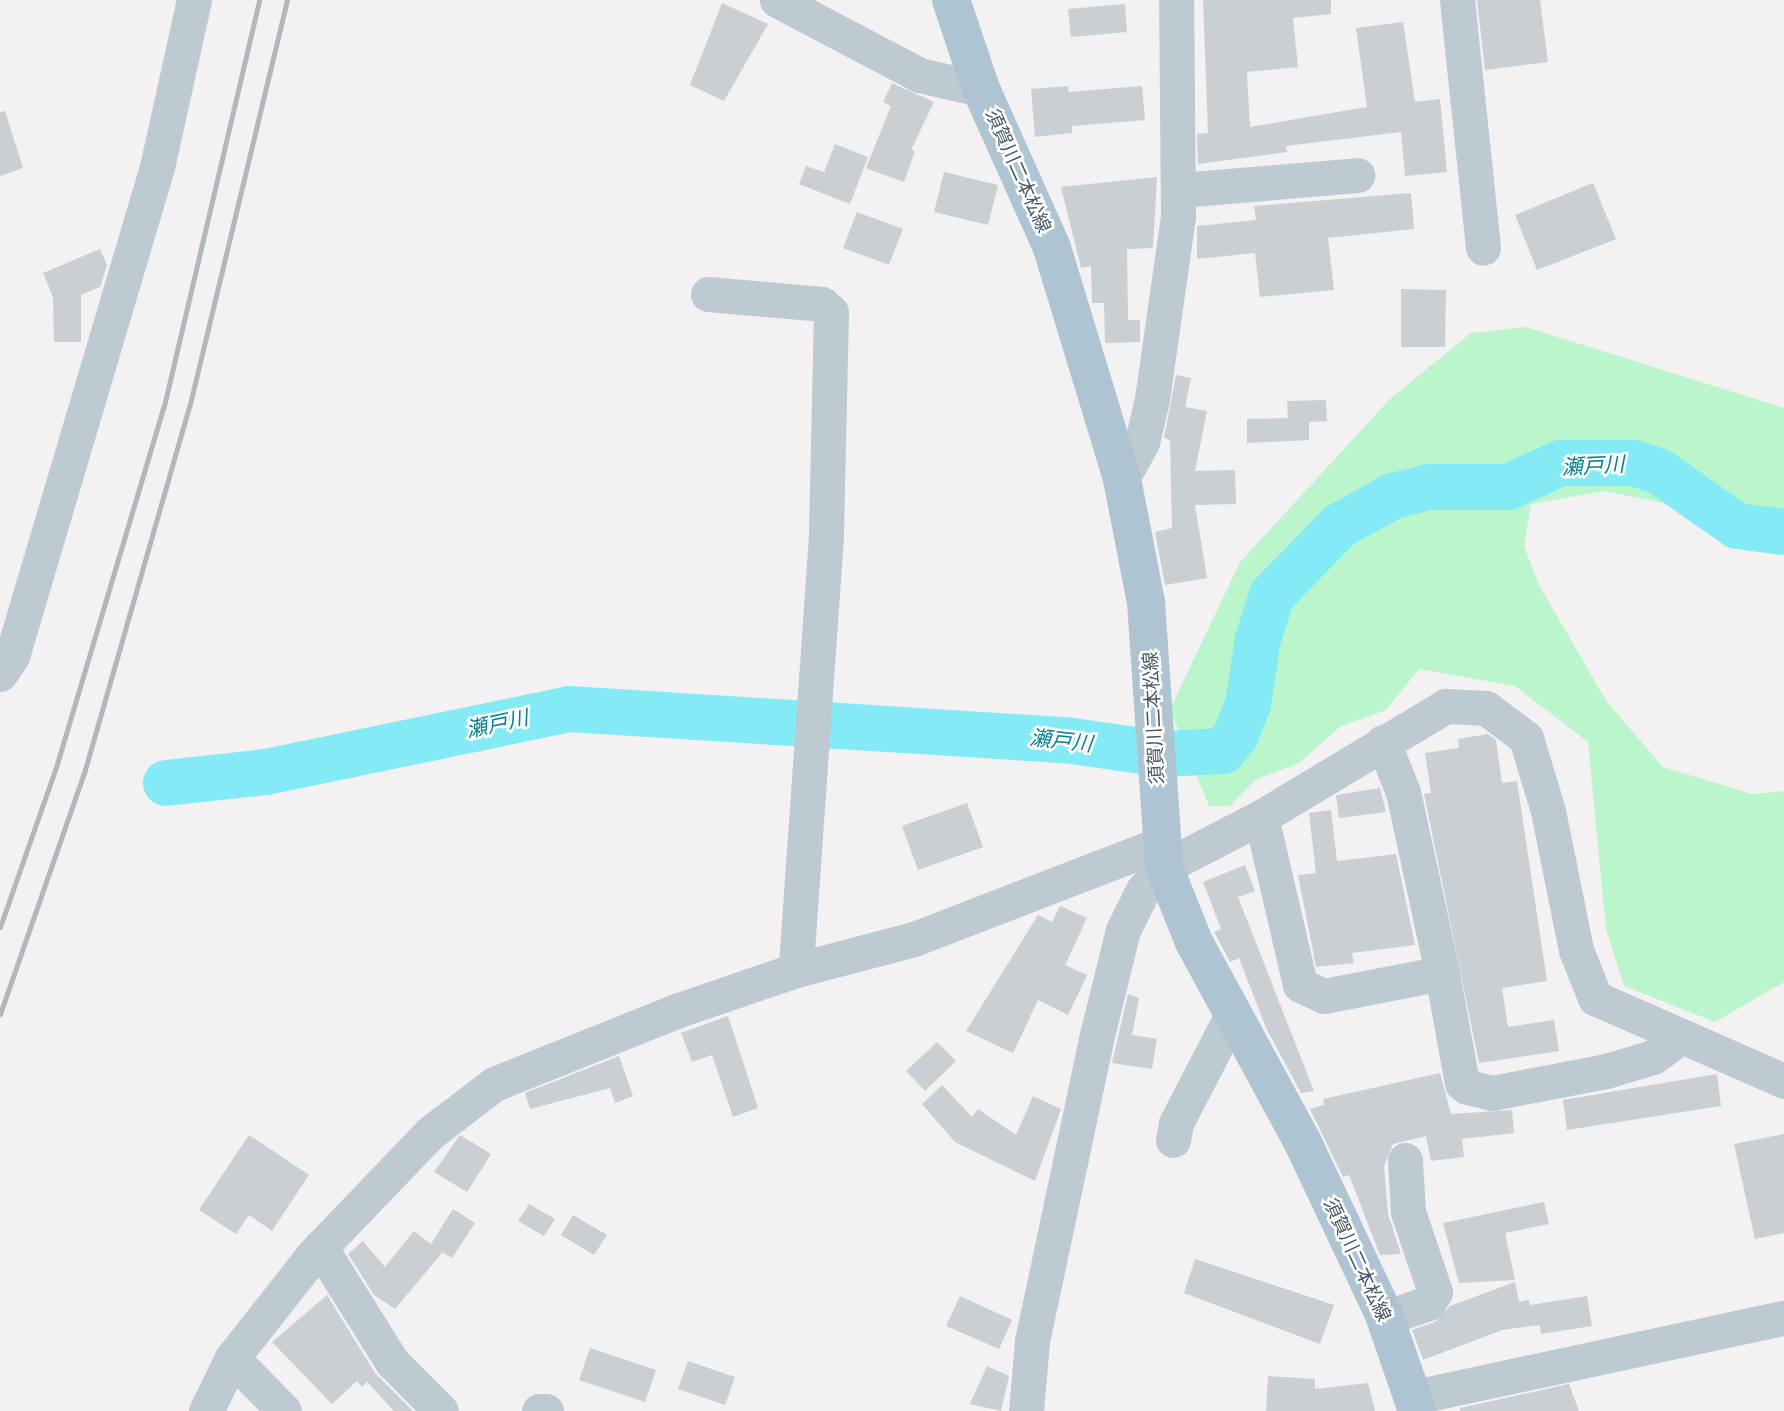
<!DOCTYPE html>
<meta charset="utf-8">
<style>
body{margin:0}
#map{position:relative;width:1784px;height:1411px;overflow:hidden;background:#f3f1f1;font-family:Figtree,"Noto Sans JP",sans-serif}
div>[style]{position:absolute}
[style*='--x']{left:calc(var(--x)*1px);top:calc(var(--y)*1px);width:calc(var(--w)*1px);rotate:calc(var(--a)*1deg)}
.green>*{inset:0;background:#bbf5cc}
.river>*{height:46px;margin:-23px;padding:0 23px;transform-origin:23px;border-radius:23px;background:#84eaf6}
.building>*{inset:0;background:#cacfd4}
.minor>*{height:35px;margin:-17.5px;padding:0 17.5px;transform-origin:17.5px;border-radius:17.5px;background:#bdcad2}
.major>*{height:38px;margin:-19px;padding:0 19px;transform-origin:19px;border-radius:19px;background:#aec4d2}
.rail>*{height:5px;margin:-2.5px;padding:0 2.5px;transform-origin:2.5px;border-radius:2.5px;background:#b2b7bc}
span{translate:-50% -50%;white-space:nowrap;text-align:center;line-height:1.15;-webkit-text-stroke:5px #fff;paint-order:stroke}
.street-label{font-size:19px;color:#465761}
.water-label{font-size:21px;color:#048290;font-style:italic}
</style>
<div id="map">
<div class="green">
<div style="clip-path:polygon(1526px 327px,1784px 408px,1784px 516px,1739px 518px,1604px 491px,1531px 504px,1524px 546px,1539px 585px,1607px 702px,1663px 767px,1752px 794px,1784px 791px,1784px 982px,1715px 1022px,1624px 986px,1606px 929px,1588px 742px,1515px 686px,1419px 669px,1386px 710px,1341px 726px,1299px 763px,1257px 779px,1230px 806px,1209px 806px,1170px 709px,1240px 562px,1390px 399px,1471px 333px)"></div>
</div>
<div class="river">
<div style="--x:166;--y:783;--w:101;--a:-6.3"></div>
<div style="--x:266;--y:772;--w:309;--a:-11.7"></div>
<div style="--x:569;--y:709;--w:498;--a:3.6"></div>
<div style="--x:1066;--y:740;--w:97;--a:8.3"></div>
<div style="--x:1162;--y:754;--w:61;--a:-2.8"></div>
<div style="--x:1223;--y:751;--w:21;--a:-51"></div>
<div style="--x:1236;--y:735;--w:33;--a:-69"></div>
<div style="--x:1248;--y:704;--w:66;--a:-81.3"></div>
<div style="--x:1258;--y:639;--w:46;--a:-72.3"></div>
<div style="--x:1272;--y:595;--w:96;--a:-45.8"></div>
<div style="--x:1339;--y:526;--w:62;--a:-29.1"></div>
<div style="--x:1393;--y:496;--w:36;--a:-14"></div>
<div style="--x:1428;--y:487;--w:80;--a:0"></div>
<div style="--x:1508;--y:487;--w:58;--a:-24.4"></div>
<div style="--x:1561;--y:463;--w:73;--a:0"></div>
<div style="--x:1634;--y:463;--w:28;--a:19"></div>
<div style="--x:1660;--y:472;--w:94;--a:35"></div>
<div style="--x:1737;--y:526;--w:47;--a:7.3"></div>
</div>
<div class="building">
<div style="clip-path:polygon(1203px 0,1331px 0,1331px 14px,1293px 18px,1298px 67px,1247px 72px,1250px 127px,1367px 107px,1356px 28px,1403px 22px,1415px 102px,1440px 99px,1447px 172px,1405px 176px,1401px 132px,1286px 146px,1287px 152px,1198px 164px,1197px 134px,1208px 133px)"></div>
<div style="clip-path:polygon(1477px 0,1540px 0,1548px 62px,1485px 70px)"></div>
<div style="clip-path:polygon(722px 3px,768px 24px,724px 101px,690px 85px)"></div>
<div style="clip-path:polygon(1125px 4px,1127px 32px,1071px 37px,1068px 9px)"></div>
<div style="clip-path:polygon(892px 83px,934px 102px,911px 150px,915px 151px,904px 182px,866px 168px,891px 106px,883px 102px)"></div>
<div style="clip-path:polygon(1068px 86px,1069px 92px,1142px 86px,1145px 120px,1072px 126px,1072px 133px,1035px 137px,1031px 89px)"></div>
<div style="clip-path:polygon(5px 111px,23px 168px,0 176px,0 112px)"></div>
<div style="clip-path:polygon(835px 144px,868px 157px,850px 204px,799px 184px,806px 166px,824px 172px)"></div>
<div style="clip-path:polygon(944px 172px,998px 185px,988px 225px,934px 212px)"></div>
<div style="clip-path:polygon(1157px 177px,1153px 248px,1127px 249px,1128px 320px,1140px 320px,1140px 342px,1105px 343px,1104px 303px,1092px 303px,1091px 266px,1081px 268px,1061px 187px)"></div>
<div style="clip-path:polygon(1593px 183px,1616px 239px,1537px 270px,1515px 215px)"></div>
<div style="clip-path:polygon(1411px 193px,1414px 229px,1328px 238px,1334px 290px,1260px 297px,1255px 253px,1197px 259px,1197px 226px,1256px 220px,1254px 206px)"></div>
<div style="clip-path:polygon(857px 212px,903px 229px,889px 265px,843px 248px)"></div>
<div style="clip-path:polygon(100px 249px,107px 265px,100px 287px,81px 295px,81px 342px,54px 342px,53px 297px,43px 273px)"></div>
<div style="clip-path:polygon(1401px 289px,1446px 290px,1445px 347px,1401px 347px)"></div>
<div style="clip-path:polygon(1176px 375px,1191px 378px,1185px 407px,1207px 411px,1195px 471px,1235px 470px,1236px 504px,1195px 505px,1207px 578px,1165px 585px,1155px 532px,1172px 528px,1170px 440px,1164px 438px)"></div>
<div style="clip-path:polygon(1326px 400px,1327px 421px,1309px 422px,1309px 440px,1247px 443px,1247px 419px,1288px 418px,1287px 401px)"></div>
<div style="clip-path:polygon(1488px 734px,1496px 740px,1502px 783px,1517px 781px,1547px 981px,1502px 988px,1508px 1027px,1554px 1020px,1559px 1051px,1479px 1063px,1424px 794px,1431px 793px,1425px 753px,1459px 748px,1458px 739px)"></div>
<div style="clip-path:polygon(1380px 788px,1386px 812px,1339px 818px,1336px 795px)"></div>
<div style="clip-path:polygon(967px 803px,983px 847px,918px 870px,902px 826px)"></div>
<div style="clip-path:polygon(1331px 810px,1337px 861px,1396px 854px,1415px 945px,1352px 953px,1354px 963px,1316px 967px,1298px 875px,1316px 873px,1309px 813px)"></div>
<div style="clip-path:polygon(1245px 865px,1255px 891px,1238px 897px,1314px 1091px,1301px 1093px,1266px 1028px,1239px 958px,1230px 962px,1214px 932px,1221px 929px,1203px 882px)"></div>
<div style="clip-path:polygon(1060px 906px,1087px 918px,1065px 965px,1087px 975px,1068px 1015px,1038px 1000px,1013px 1053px,966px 1031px,1038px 915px,1052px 922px)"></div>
<div style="clip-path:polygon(1128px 994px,1139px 998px,1132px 1035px,1157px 1039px,1152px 1069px,1112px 1063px)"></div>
<div style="clip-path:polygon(728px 1016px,758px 1108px,733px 1117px,712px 1055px,692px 1062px,681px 1033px)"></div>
<div style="clip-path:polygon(937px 1042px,956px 1061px,925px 1091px,906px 1071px)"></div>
<div style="clip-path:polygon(619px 1056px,633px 1096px,615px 1103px,610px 1088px,530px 1109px,525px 1093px)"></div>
<div style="clip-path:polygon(1440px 1073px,1451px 1114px,1512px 1110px,1514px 1133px,1462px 1139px,1464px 1157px,1431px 1161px,1426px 1136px,1393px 1144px,1384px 1166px,1388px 1214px,1401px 1254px,1380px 1255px,1349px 1175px,1343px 1177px,1310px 1109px,1324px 1105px,1323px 1099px)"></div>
<div style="clip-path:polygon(1717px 1074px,1721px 1106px,1567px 1130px,1563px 1100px)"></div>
<div style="clip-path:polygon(942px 1085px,972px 1117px,978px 1109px,1016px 1135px,1033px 1096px,1061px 1109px,1035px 1181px,955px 1142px,922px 1104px)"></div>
<div style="clip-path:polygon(1784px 1134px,1784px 1233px,1755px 1239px,1734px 1144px)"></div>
<div style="clip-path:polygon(249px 1135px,309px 1175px,272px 1231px,249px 1215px,236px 1234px,199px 1210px)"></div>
<div style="clip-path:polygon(460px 1135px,491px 1154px,467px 1192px,434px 1172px)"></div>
<div style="clip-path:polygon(1544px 1202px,1549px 1224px,1505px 1233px,1515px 1280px,1459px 1283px,1443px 1223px)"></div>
<div style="clip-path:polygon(529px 1204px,555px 1219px,544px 1236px,518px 1221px)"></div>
<div style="clip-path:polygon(453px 1209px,475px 1223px,452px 1258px,438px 1250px,442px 1253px,395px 1309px,374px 1295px,348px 1254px,363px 1241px,385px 1267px,414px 1231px,431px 1244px)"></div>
<div style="clip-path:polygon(573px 1215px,607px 1235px,594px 1255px,561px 1235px)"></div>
<div style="clip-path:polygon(1195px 1259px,1334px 1305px,1320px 1344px,1184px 1293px)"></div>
<div style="clip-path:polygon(1515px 1282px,1519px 1302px,1529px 1300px,1530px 1305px,1587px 1296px,1592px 1326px,1541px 1334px,1540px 1325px,1502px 1330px,1423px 1360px,1412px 1330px,1435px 1322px,1450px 1306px)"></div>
<div style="clip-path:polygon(327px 1295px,375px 1373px,413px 1411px,394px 1411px,367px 1382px,362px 1387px,357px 1381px,332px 1404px,272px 1342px)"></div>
<div style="clip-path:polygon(960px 1296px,1012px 1320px,999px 1349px,946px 1326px)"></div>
<div style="clip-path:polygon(590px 1348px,656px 1370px,645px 1402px,579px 1380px)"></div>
<div style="clip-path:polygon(688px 1361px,735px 1377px,725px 1405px,678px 1389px)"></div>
<div style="clip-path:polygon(987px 1366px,1009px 1376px,1001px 1411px,970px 1404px)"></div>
<div style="clip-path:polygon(1268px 1376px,1315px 1379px,1315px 1389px,1368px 1383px,1375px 1411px,1266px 1411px)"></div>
<div style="clip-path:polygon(1569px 1384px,1579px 1411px,1460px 1411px,1460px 1408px)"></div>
</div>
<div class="minor">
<div style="--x:777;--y:0;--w:161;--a:27.8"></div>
<div style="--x:919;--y:75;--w:64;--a:12.7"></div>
<div style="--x:1457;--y:0;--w:249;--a:84"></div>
<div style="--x:1180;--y:190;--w:178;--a:-4.8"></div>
<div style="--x:708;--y:294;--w:114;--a:5"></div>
<div style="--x:822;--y:304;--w:12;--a:42"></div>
<div style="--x:831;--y:312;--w:224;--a:91.3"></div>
<div style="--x:826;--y:536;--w:435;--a:94"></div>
<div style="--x:1122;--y:479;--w:42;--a:-61.6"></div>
<div style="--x:1142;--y:442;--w:44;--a:-76.9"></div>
<div style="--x:1152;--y:399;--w:185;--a:-81.9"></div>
<div style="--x:1178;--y:216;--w:216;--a:-90.5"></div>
<div style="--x:0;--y:674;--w:22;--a:-56"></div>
<div style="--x:12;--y:656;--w:510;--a:-73.48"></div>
<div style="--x:157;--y:167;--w:171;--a:-77.5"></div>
<div style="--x:1383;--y:742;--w:54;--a:68.2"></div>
<div style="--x:1403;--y:792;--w:185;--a:77.8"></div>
<div style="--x:1261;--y:817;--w:172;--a:76.9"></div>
<div style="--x:1300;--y:985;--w:26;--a:25"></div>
<div style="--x:1324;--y:996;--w:120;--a:-11"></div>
<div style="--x:1442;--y:973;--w:112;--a:79.7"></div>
<div style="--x:1462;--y:1083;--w:6;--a:39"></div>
<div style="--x:1467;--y:1087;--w:26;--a:13"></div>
<div style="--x:1492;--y:1093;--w:116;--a:-10.9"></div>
<div style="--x:1606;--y:1071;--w:49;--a:-16.6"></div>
<div style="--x:1653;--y:1057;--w:32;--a:-36"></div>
<div style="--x:1173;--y:1140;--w:17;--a:-80"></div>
<div style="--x:1176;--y:1123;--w:124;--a:-62.6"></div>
<div style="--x:320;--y:1247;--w:136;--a:57.9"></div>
<div style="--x:392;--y:1362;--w:69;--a:45"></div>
<div style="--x:1385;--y:1318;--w:46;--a:-19.2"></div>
<div style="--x:1428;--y:1303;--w:13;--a:-58"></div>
<div style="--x:1435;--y:1292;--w:84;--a:-108.6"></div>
<div style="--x:1408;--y:1212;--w:52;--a:-93.3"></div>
<div style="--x:232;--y:1358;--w:74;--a:45.5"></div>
<div style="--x:1414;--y:1397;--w:378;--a:-12.1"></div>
<div style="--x:206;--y:1411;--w:59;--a:-63.9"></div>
<div style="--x:232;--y:1358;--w:131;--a:-51.8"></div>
<div style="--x:313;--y:1255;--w:169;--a:-46.2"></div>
<div style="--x:430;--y:1133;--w:81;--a:-37.4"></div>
<div style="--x:494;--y:1084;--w:199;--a:-21.8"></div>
<div style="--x:679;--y:1010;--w:124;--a:-18.9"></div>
<div style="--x:796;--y:970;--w:122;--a:-14.7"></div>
<div style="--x:914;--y:939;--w:261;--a:-21.1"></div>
<div style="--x:539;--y:1411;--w:7;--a:0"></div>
<div style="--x:1026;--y:1411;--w:70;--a:-85.1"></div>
<div style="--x:1032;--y:1341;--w:309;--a:-78"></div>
<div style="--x:1096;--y:1039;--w:112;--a:-76.1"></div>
<div style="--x:1123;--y:930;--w:45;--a:-63.4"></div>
<div style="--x:1143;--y:890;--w:31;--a:-48"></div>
<div style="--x:1164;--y:867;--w:109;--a:-27.3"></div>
<div style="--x:1261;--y:817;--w:216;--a:-31"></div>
<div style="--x:1446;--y:706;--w:40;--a:2.9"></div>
<div style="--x:1486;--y:708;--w:50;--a:36.9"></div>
<div style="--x:1526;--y:738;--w:76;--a:73.2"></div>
<div style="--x:1548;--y:811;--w:142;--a:78.6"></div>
<div style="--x:1576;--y:950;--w:52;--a:68.4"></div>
<div style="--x:1595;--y:998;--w:206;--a:23.7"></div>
</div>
<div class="major">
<div style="--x:951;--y:0;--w:94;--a:71.4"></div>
<div style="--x:981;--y:89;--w:174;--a:65.9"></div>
<div style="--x:1052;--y:248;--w:241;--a:73.1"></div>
<div style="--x:1122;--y:479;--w:125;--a:79"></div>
<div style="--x:1146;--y:602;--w:266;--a:86.1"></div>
<div style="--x:1164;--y:867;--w:81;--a:68.2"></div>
<div style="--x:1194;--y:942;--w:229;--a:61.5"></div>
<div style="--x:1303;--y:1143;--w:187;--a:64.7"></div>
<div style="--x:1383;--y:1312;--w:105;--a:71"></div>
</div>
<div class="rail">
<div style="--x:0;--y:927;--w:173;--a:-70.7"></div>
<div style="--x:57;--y:764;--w:374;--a:-73.4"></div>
<div style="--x:164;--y:406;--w:417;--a:-76.8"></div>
<div style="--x:0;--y:1014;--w:255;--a:-70.8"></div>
<div style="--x:84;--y:773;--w:384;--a:-74"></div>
<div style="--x:190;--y:404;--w:415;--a:-76.5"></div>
</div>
<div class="street-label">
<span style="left:1018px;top:171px;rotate:66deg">須賀川二本松線</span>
<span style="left:1154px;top:718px;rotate:-93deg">須賀川二本松線</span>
<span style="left:1357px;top:1260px;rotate:65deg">須賀川二本松線</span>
</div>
<div class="water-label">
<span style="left:1593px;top:466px;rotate:-3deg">瀬戸川</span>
<span style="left:497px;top:724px;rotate:-12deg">瀬戸川</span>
<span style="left:1061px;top:741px;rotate:6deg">瀬戸川</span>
</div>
</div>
